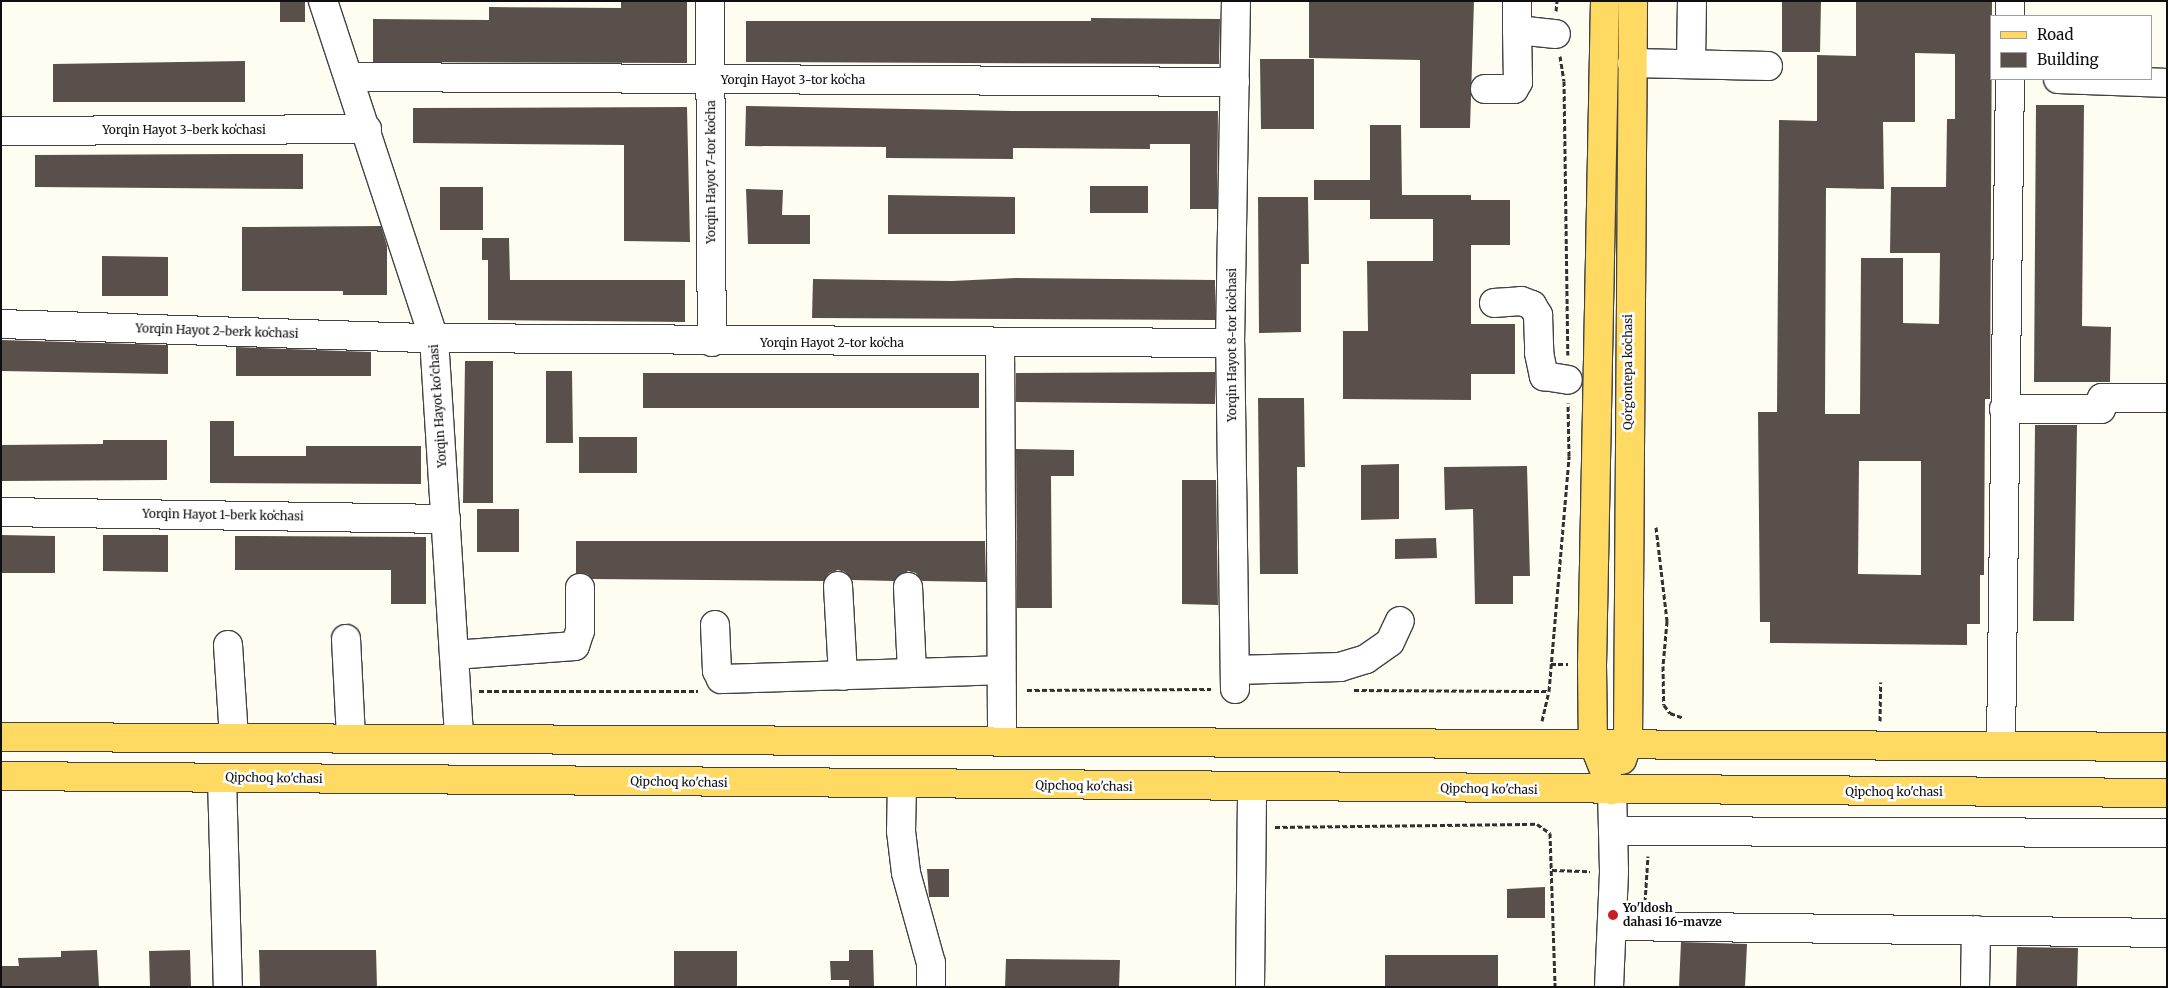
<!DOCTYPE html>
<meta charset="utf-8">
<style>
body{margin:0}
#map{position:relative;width:2168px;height:988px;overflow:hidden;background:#fffdf2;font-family:Merriweather,serif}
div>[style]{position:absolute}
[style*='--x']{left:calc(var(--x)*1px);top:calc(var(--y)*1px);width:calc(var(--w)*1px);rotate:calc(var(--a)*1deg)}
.building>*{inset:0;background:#59504b}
.path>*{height:3px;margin-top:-1.5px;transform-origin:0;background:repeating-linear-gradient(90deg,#313131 0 5px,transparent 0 7.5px)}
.roads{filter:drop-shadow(1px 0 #424242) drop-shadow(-1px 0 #424242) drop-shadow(0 1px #424242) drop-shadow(0 -1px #424242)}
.minor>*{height:28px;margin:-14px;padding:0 14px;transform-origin:14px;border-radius:14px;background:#fff}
.major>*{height:28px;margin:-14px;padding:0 14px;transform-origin:14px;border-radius:14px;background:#ffda62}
.dots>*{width:14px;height:14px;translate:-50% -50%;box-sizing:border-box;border:2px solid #fff;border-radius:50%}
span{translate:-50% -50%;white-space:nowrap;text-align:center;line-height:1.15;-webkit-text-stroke:5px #fff;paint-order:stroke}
.street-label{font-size:12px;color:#0f0f0f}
.poi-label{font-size:12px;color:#0f0f0f;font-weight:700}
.left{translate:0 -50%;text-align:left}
.frame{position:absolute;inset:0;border:2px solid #0f0f0f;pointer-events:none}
.legend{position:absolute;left:1990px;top:15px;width:162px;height:65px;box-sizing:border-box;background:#fff;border:1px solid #9f9f9f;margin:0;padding:6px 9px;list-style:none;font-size:15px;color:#0f0f0f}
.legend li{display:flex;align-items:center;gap:10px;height:25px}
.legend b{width:25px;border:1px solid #9f9f9f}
</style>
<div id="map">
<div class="building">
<div style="clip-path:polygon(280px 1px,305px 1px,305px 22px,280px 22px)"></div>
<div style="clip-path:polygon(621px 1px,687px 1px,687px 63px,373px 62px,373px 19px,489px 20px,489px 7px,621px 8px)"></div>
<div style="clip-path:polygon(1309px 1px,1474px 1px,1470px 128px,1420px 128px,1420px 60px,1309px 58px)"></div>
<div style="clip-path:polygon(1782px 1px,1821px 1px,1820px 52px,1782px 52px)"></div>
<div style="clip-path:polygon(evenodd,1856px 1px,1992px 1px,1990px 399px,1985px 399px,1984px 575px,1980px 575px,1980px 624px,1967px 624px,1967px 645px,1770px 643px,1770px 622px,1760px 622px,1758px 412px,1777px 412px,1779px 120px,1817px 121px,1817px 55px,1856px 56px,1856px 1px,1915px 53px,1955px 54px,1955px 119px,1947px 119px,1946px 187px,1891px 187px,1890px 253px,1940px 253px,1939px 324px,1903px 323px,1903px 258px,1861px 258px,1860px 414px,1825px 414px,1826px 188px,1884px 189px,1883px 122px,1915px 122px,1915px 53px,1856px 1px,1859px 461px,1921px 461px,1921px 575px,1858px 574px,1859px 461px)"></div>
<div style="clip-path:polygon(1091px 18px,1220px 19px,1219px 64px,746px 62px,746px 21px,1091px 21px)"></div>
<div style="clip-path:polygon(1260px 59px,1314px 59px,1314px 129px,1261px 129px)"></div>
<div style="clip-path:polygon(245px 61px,245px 102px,53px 102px,53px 64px)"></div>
<div style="clip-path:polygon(2036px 105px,2084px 105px,2082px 326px,2111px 327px,2110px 382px,2034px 382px)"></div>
<div style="clip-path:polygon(746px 106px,1013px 111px,1218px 111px,1217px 209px,1190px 209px,1190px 144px,1150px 144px,1150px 149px,1013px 148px,1013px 159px,886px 158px,886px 147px,745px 146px)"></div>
<div style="clip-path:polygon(687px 107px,690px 242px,624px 241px,624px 145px,413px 143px,413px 108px)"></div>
<div style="clip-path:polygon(1370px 125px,1401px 125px,1402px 195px,1471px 195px,1471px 200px,1510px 200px,1510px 245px,1471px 245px,1471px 324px,1515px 324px,1515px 374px,1471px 374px,1471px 400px,1343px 399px,1343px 331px,1368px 331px,1367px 261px,1433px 261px,1433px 219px,1370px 219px,1370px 200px,1314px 200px,1314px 180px,1370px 180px)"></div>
<div style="clip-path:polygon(234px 154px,303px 154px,303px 189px,35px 187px,35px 155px)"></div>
<div style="clip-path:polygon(1090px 186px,1148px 186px,1148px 213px,1090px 213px)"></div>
<div style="clip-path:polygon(440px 187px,483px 187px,483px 230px,440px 230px)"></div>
<div style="clip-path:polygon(746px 189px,783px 190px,782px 215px,810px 215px,810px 244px,748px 244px)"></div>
<div style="clip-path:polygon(888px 195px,1015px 197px,1015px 234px,888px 234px)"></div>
<div style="clip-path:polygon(1258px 197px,1308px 197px,1309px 264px,1301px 264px,1301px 332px,1259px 333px)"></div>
<div style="clip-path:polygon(381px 226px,387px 246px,387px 295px,343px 295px,343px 291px,242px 291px,242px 227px)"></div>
<div style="clip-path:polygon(482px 238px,509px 238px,510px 280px,685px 280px,685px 322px,488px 320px,488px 260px,482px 260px)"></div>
<div style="clip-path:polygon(102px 256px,168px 257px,168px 296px,102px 296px)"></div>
<div style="clip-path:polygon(1016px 278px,1215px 280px,1215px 320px,812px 318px,813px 279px,952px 281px)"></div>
<div style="clip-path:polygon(1px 340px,168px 345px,168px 374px,1px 371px)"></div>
<div style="clip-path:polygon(236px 347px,371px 352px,371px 376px,236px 376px)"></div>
<div style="clip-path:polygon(465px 361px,493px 361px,493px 503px,463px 503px)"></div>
<div style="clip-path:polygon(546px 371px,572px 371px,573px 443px,546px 443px)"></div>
<div style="clip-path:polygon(1215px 372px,1215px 404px,1016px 402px,1016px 373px)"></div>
<div style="clip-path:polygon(643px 373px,979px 373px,979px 408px,643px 408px)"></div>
<div style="clip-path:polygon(1258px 398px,1304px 398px,1305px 467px,1297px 467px,1298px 574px,1260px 574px)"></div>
<div style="clip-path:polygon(210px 421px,234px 421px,234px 456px,306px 456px,306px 446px,421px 446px,421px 484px,210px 483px)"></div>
<div style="clip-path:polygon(2035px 425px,2077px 425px,2074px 621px,2033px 621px)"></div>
<div style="clip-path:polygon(579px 437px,637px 437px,637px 473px,579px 473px)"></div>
<div style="clip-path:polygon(103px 440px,167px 440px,167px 480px,1px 481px,1px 445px,103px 444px)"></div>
<div style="clip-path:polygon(1016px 449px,1074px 450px,1074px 476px,1051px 476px,1052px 608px,1017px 608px)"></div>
<div style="clip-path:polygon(1399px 464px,1399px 519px,1361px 520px,1361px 465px)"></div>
<div style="clip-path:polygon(1527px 466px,1530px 576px,1513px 576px,1513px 604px,1475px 604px,1473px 509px,1445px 510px,1444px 467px)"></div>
<div style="clip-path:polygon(1182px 480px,1216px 480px,1218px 605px,1182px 604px)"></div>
<div style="clip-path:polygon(477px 509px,519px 509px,519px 552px,477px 552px)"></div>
<div style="clip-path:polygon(1px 535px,55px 536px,55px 573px,1px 573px)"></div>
<div style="clip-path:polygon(103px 535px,168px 535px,168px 572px,103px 571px)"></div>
<div style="clip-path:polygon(235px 536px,426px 537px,426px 604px,391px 604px,391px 570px,235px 570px)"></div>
<div style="clip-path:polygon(1436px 538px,1437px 558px,1395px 559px,1395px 539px)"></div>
<div style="clip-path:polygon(576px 541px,985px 541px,986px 582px,922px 581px,916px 573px,908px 571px,894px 581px,852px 580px,845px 572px,838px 570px,829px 573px,824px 581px,592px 579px,587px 574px,576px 573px)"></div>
<div style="clip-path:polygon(927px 869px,949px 869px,949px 897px,929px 897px)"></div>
<div style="clip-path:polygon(1545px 887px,1545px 918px,1507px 918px,1507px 889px)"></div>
<div style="clip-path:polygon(1681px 942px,1747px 944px,1745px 987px,1679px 987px)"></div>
<div style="clip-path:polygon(2017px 947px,2078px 948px,2077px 987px,2016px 987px)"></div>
<div style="clip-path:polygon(97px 950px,99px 987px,1px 987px,1px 966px,19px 966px,18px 958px,61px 957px,61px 951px)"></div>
<div style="clip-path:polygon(190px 950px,191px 987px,150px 987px,149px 951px)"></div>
<div style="clip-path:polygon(259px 950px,376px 950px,377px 987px,260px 987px)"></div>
<div style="clip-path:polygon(849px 950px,873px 950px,874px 987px,849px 987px,849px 980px,831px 980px,830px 961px,849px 961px)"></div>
<div style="clip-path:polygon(674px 951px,737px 951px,737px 987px,674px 987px)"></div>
<div style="clip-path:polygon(1385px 955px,1498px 955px,1498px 987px,1385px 987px)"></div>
<div style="clip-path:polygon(1006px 959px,1120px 960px,1119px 987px,1005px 987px)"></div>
</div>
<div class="path">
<div style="--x:1556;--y:11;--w:10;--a:-84"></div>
<div style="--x:1560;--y:56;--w:25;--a:81"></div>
<div style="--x:1564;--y:81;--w:274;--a:89.2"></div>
<div style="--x:1656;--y:527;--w:95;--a:83.3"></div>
<div style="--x:1667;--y:621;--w:45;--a:95.1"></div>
<div style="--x:1663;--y:666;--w:39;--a:89"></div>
<div style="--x:1664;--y:705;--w:10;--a:53"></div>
<div style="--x:1670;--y:713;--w:15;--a:20"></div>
<div style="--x:1551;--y:664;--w:17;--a:0"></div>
<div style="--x:1027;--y:690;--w:184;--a:-0.3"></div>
<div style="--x:1354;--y:690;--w:195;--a:0.3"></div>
<div style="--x:479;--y:691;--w:219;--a:0"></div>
<div style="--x:1542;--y:721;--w:31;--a:-77"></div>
<div style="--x:1549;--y:691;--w:236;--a:-85.1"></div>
<div style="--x:1569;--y:456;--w:53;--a:-91.1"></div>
<div style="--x:1880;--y:721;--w:39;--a:-89"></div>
<div style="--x:1275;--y:827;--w:262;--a:-0.7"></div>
<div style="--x:1537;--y:824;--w:16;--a:35"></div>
<div style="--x:1550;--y:833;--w:154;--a:88.1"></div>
<div style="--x:1552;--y:870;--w:38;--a:2"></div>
<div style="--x:1645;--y:902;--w:46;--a:-86.3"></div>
</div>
<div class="roads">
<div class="minor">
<div style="--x:323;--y:1;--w:355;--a:71.8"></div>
<div style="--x:434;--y:338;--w:401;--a:86.4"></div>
<div style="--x:710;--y:1;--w:341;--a:89.7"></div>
<div style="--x:1517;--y:1;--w:29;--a:90"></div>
<div style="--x:2010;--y:16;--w:15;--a:-90"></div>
<div style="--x:1632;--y:63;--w:136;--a:1.3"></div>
<div style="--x:1691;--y:64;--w:63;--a:-89.1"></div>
<div style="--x:351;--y:77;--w:884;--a:0.32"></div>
<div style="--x:2058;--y:79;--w:109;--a:2.1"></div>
<div style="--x:1485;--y:89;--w:29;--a:0"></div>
<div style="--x:1514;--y:89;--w:8;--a:-60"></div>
<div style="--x:1518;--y:82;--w:52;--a:-91.1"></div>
<div style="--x:1517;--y:30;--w:39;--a:6"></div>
<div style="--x:1;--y:131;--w:366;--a:-0.3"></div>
<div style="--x:1494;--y:303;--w:27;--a:-4"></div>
<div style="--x:1521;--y:301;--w:12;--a:20"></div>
<div style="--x:1532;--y:305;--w:12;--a:59"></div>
<div style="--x:1538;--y:315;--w:38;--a:88"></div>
<div style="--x:1539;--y:353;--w:24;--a:78"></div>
<div style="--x:1544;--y:376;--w:24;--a:9"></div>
<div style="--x:1;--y:324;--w:433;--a:1.9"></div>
<div style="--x:434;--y:338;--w:796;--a:0.36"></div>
<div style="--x:1000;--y:343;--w:397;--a:89.7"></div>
<div style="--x:2004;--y:409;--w:97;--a:0"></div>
<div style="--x:2101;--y:409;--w:11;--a:-85"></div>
<div style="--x:2102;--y:398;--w:65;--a:0"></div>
<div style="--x:1;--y:512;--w:445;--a:0.9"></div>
<div style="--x:838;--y:586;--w:90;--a:86.8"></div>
<div style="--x:908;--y:587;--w:86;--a:87.3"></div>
<div style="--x:715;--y:625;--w:46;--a:87.5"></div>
<div style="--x:717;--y:671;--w:9;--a:63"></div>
<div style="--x:721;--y:679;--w:280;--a:-1.8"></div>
<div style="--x:346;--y:639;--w:99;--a:87.1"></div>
<div style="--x:228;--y:645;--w:93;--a:86.3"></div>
<div style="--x:454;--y:655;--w:121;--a:-4.3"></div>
<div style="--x:575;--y:646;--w:16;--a:-72"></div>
<div style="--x:580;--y:631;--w:43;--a:-90"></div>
<div style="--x:1235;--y:670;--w:105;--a:-1.6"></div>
<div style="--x:1340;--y:667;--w:27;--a:-17"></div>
<div style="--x:1366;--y:659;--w:29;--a:-35"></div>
<div style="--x:1390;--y:642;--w:23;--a:-65"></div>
<div style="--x:1235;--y:689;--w:346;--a:-90.8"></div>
<div style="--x:1230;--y:343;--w:342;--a:-89"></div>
<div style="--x:2001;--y:745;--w:666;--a:-89.23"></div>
<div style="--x:222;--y:778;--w:209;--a:88.4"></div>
<div style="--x:902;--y:784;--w:47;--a:91.2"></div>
<div style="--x:901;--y:831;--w:42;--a:83.2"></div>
<div style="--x:906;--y:873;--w:93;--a:74.5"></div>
<div style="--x:931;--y:963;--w:24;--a:90"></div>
<div style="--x:1613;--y:831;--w:554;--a:0.21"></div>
<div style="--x:1613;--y:926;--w:554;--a:0.72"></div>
<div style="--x:1250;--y:987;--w:200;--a:-89.4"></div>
<div style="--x:1609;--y:987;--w:116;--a:-87.5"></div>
<div style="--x:1614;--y:871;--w:81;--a:-91.4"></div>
<div style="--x:1975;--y:987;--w:57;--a:-89"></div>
</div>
<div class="major">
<div style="--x:1605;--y:1;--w:664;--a:91.12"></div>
<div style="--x:1592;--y:665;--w:77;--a:89.3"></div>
<div style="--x:1593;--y:742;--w:52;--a:68.4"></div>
<div style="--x:1;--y:737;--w:2166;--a:0.26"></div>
<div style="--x:1622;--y:760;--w:18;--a:-71"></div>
<div style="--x:1628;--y:743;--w:742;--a:-89.61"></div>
<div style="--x:1;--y:776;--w:2166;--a:0.45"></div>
</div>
</div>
<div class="dots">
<div style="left:1613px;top:915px;background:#cb1c23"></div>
</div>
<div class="street-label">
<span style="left:793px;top:80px">Yorqin Hayot 3-tor koʻcha</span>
<span style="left:184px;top:130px">Yorqin Hayot 3-berk koʻchasi</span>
<span style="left:711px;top:172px;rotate:-90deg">Yorqin Hayot 7-tor koʻcha</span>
<span style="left:217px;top:331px;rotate:2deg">Yorqin Hayot 2-berk koʻchasi</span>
<span style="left:832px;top:343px">Yorqin Hayot 2-tor koʻcha</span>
<span style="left:1232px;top:345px;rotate:-90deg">Yorqin Hayot 8-tor koʻchasi</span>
<span style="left:1628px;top:372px;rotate:-90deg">Qoʻrgʻontepa koʻchasi</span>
<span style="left:438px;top:406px;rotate:-94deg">Yorqin Hayot ko'chasi</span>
<span style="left:223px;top:515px;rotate:1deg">Yorqin Hayot 1-berk koʻchasi</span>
<span style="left:274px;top:778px;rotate:1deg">Qipchoq ko'chasi</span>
<span style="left:679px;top:782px;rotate:1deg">Qipchoq ko'chasi</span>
<span style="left:1084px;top:786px;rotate:1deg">Qipchoq ko'chasi</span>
<span style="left:1489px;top:789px;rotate:1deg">Qipchoq ko'chasi</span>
<span style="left:1894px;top:792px">Qipchoq ko'chasi</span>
</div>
<div class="poi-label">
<span class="left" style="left:1623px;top:915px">Yo'ldosh<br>dahasi 16-mavze</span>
</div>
<div class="frame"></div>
<ul class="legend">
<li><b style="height:6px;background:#ffda62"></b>Road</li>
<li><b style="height:14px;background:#59504b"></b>Building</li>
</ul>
</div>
